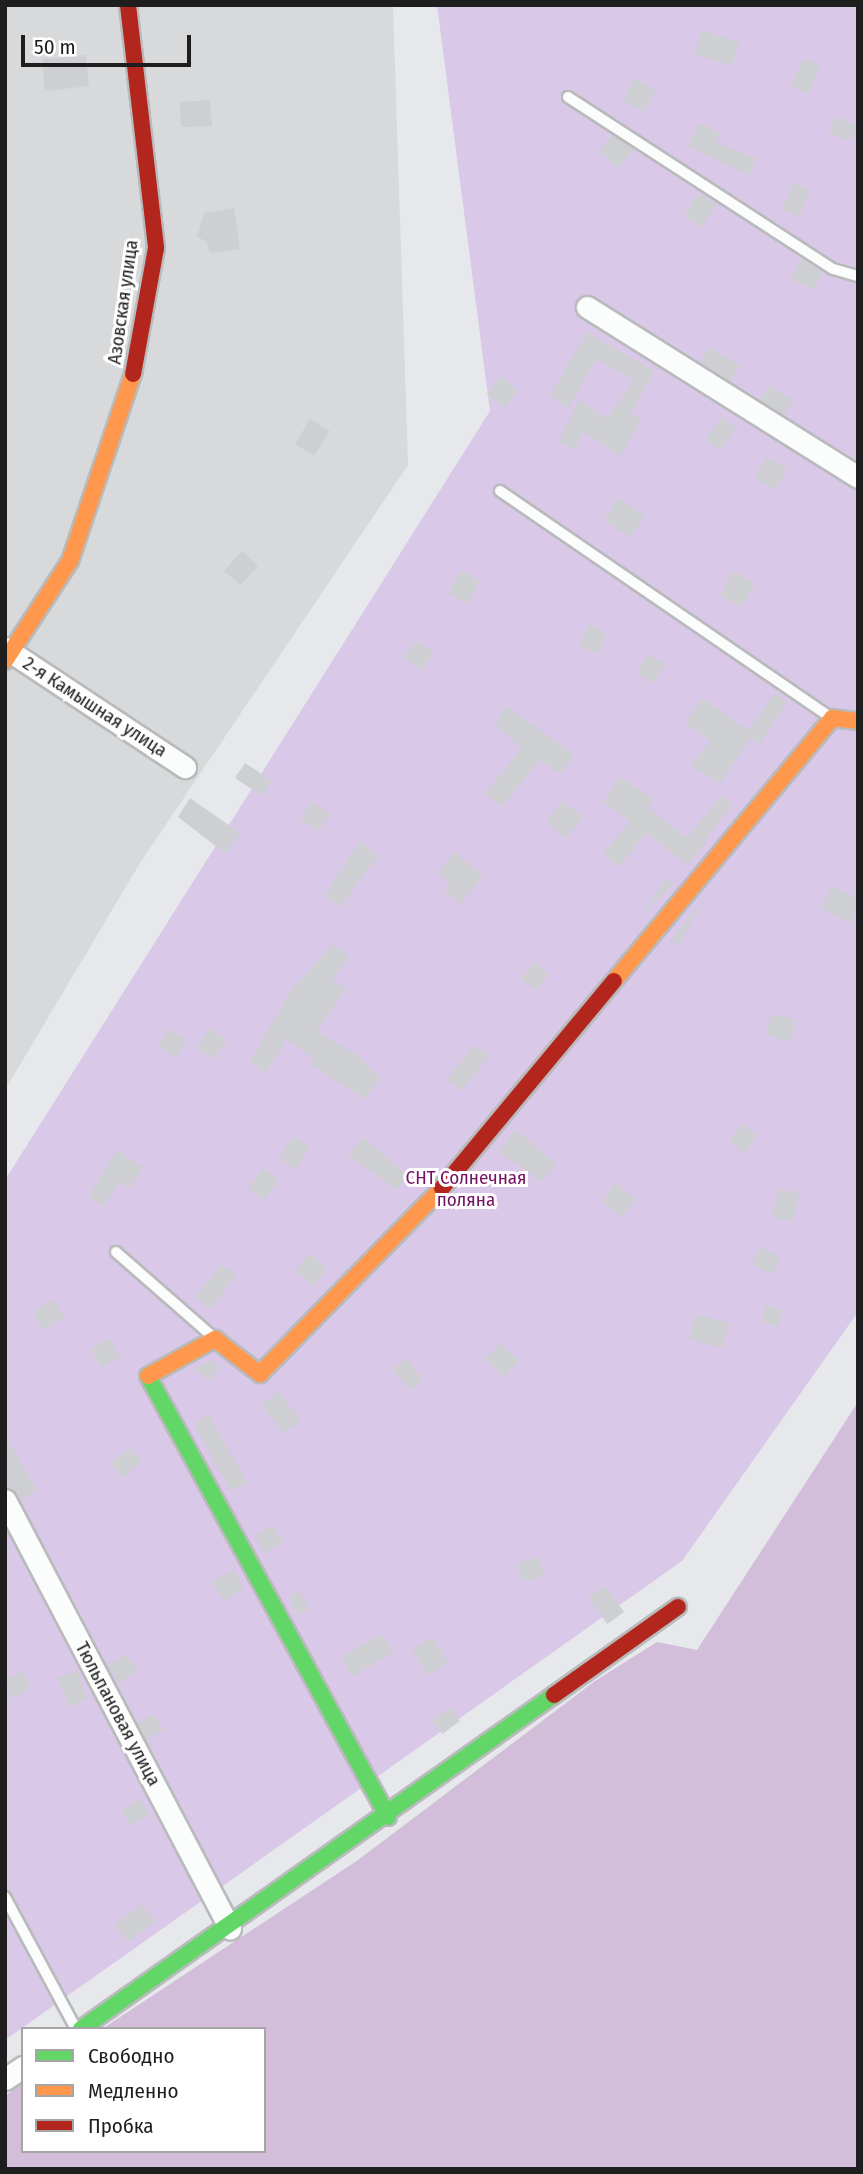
<!DOCTYPE html>
<meta charset="utf-8">
<style>
body{margin:0}
#map{position:relative;width:863px;height:2174px;overflow:hidden;background:#e6e8ec;font-family:"Fira Sans Condensed",sans-serif}
div>[style]{position:absolute}
[style*='--x']{left:calc(var(--x)*1px);top:calc(var(--y)*1px);width:calc(var(--w)*1px);rotate:calc(var(--a)*1deg)}
.residential>*{inset:0;background:#d8d9db}
.grass>*{inset:0;background:#d9c8e8}
.forest>*{inset:0;background:#d2beda}
.building>*{inset:0;background:#cdcfd2}
.roads{filter:drop-shadow(2px 0 #b9babc) drop-shadow(-2px 0 #b9babc) drop-shadow(0 2px #b9babc) drop-shadow(0 -2px #b9babc)}
.lane>*{height:10px;margin:-5px;padding:0 5px;transform-origin:5px;border-radius:5px;background:#fbfcfc}
.street>*{height:21px;margin:-10.5px;padding:0 10.5px;transform-origin:10.5px;border-radius:10.5px;background:#fbfcfc}
.fast>*{height:16px;margin:-8px;padding:0 8px;transform-origin:8px;border-radius:8px;background:#63d668}
.slow>*{height:16px;margin:-8px;padding:0 8px;transform-origin:8px;border-radius:8px;background:#ff974d}
.jam>*{height:16px;margin:-8px;padding:0 8px;transform-origin:8px;border-radius:8px;background:#b3261e}
span{translate:-50% -50%;white-space:nowrap;text-align:center;line-height:1.15;-webkit-text-stroke:6px #fff;paint-order:stroke}
.street-label{font-size:19px;color:#1e1e1e}
.park-label{font-size:19px;color:#751364}
.frame{position:absolute;inset:0;border:7px solid #1e1e1e;pointer-events:none}
.legend{position:absolute;left:21px;top:2027px;width:245px;height:126px;box-sizing:border-box;background:#fff;border:2px solid #a5a5a5;margin:0;padding:9px 12px;list-style:none;font-size:21px;color:#1e1e1e}
.legend li{display:flex;align-items:center;gap:14px;height:35px}
.legend b{width:35px;border:2px solid #a5a5a5}
.scale{position:absolute;left:21px;top:35px;width:170px;height:32px;box-sizing:border-box;border:4px solid #1e1e1e;border-top:0;padding-left:9px;font-size:21px;line-height:24px;white-space:nowrap;color:#1e1e1e;-webkit-text-stroke:5px #fff;paint-order:stroke}
</style>
<div id="map">
<div class="residential">
<div style="clip-path:polygon(5px 5px,393px 5px,408px 465px,140px 863px,5px 1090px)"></div>
</div>
<div class="grass">
<div style="clip-path:polygon(437px 5px,858px 5px,858px 1312px,682px 1561px,5px 2040px,5px 1180px,490px 411px)"></div>
</div>
<div class="forest">
<div style="clip-path:polygon(858px 1402px,858px 2169px,5px 2169px,5px 2096px,23px 2083px,23px 2151px,264px 2151px,264px 2029px,102px 2029px,358px 1860px,595px 1681px,657px 1642px,697px 1650px)"></div>
</div>
<div class="building">
<div style="clip-path:polygon(702px 30px,739px 42px,732px 66px,694px 54px)"></div>
<div style="clip-path:polygon(86px 55px,89px 86px,45px 91px,42px 59px)"></div>
<div style="clip-path:polygon(803px 58px,820px 65px,809px 94px,791px 87px)"></div>
<div style="clip-path:polygon(635px 78px,656px 90px,643px 112px,623px 100px)"></div>
<div style="clip-path:polygon(210px 100px,212px 126px,181px 127px,180px 102px)"></div>
<div style="clip-path:polygon(835px 117px,857px 125px,851px 141px,829px 133px)"></div>
<div style="clip-path:polygon(699px 123px,721px 133px,716px 143px,756px 158px,749px 175px,688px 146px)"></div>
<div style="clip-path:polygon(612px 135px,633px 149px,618px 168px,599px 152px)"></div>
<div style="clip-path:polygon(794px 183px,811px 190px,799px 217px,782px 209px)"></div>
<div style="clip-path:polygon(698px 193px,716px 204px,702px 227px,684px 216px)"></div>
<div style="clip-path:polygon(234px 208px,240px 249px,210px 253px,206px 241px,197px 237px,204px 213px)"></div>
<div style="clip-path:polygon(801px 259px,822px 272px,814px 290px,791px 279px)"></div>
<div style="clip-path:polygon(587px 332px,654px 371px,631px 414px,641px 420px,620px 456px,583px 432px,575px 450px,559px 442px,579px 400px,607px 418px,634px 380px,596px 360px,568px 408px,550px 395px)"></div>
<div style="clip-path:polygon(709px 347px,740px 366px,730px 381px,700px 362px)"></div>
<div style="clip-path:polygon(501px 376px,518px 390px,504px 408px,487px 394px)"></div>
<div style="clip-path:polygon(770px 385px,793px 400px,784px 415px,760px 400px)"></div>
<div style="clip-path:polygon(721px 417px,736px 428px,721px 451px,705px 440px)"></div>
<div style="clip-path:polygon(310px 419px,330px 431px,314px 456px,295px 444px)"></div>
<div style="clip-path:polygon(767px 457px,787px 469px,774px 490px,755px 478px)"></div>
<div style="clip-path:polygon(618px 498px,645px 516px,630px 537px,604px 520px)"></div>
<div style="clip-path:polygon(242px 551px,258px 566px,241px 585px,224px 571px)"></div>
<div style="clip-path:polygon(462px 570px,480px 581px,466px 604px,448px 593px)"></div>
<div style="clip-path:polygon(734px 571px,755px 584px,741px 607px,720px 595px)"></div>
<div style="clip-path:polygon(590px 624px,607px 635px,596px 654px,578px 644px)"></div>
<div style="clip-path:polygon(416px 641px,434px 653px,422px 671px,404px 658px)"></div>
<div style="clip-path:polygon(648px 654px,665px 664px,653px 683px,636px 673px)"></div>
<div style="clip-path:polygon(775px 693px,787px 701px,760px 744px,751px 738px,720px 784px,691px 766px,710px 741px,685px 723px,703px 698px,748px 731px)"></div>
<div style="clip-path:polygon(506px 706px,574px 754px,560px 774px,540px 760px,502px 807px,485px 793px,521px 749px,495px 723px)"></div>
<div style="clip-path:polygon(245px 763px,272px 781px,262px 796px,235px 778px)"></div>
<div style="clip-path:polygon(620px 777px,654px 799px,648px 807px,687px 838px,721px 796px,732px 804px,688px 865px,646px 833px,619px 867px,603px 854px,630px 821px,603px 802px)"></div>
<div style="clip-path:polygon(190px 798px,240px 833px,226px 854px,178px 817px)"></div>
<div style="clip-path:polygon(562px 801px,583px 817px,566px 838px,546px 822px)"></div>
<div style="clip-path:polygon(311px 802px,330px 814px,319px 831px,300px 819px)"></div>
<div style="clip-path:polygon(360px 841px,378px 856px,340px 907px,324px 896px)"></div>
<div style="clip-path:polygon(454px 852px,483px 875px,461px 904px,444px 891px,450px 883px,438px 873px)"></div>
<div style="clip-path:polygon(666px 879px,673px 883px,638px 920px)"></div>
<div style="clip-path:polygon(832px 886px,858px 899px,851px 923px,821px 908px)"></div>
<div style="clip-path:polygon(703px 901px,679px 945px,671px 940px)"></div>
<div style="clip-path:polygon(333px 944px,350px 957px,332px 980px,346px 989px,317px 1031px,359px 1056px,380px 1078px,365px 1099px,311px 1065px,314px 1059px,286px 1039px,266px 1073px,249px 1063px,292px 989px)"></div>
<div style="clip-path:polygon(534px 962px,549px 974px,536px 990px,521px 979px)"></div>
<div style="clip-path:polygon(771px 1014px,795px 1020px,790px 1042px,766px 1035px)"></div>
<div style="clip-path:polygon(210px 1028px,227px 1041px,213px 1059px,196px 1047px)"></div>
<div style="clip-path:polygon(170px 1029px,187px 1041px,175px 1058px,158px 1046px)"></div>
<div style="clip-path:polygon(475px 1045px,489px 1056px,461px 1091px,447px 1079px)"></div>
<div style="clip-path:polygon(741px 1124px,757px 1134px,745px 1153px,729px 1143px)"></div>
<div style="clip-path:polygon(515px 1129px,556px 1164px,542px 1182px,499px 1152px)"></div>
<div style="clip-path:polygon(293px 1136px,310px 1146px,296px 1169px,279px 1159px)"></div>
<div style="clip-path:polygon(363px 1137px,407px 1175px,397px 1190px,348px 1155px)"></div>
<div style="clip-path:polygon(117px 1150px,143px 1167px,129px 1188px,120px 1183px,103px 1206px,89px 1196px)"></div>
<div style="clip-path:polygon(263px 1168px,279px 1180px,264px 1200px,248px 1188px)"></div>
<div style="clip-path:polygon(615px 1183px,635px 1198px,622px 1217px,602px 1202px)"></div>
<div style="clip-path:polygon(778px 1189px,799px 1193px,793px 1222px,773px 1218px)"></div>
<div style="clip-path:polygon(761px 1247px,780px 1257px,772px 1274px,752px 1264px)"></div>
<div style="clip-path:polygon(309px 1253px,327px 1269px,314px 1286px,295px 1271px)"></div>
<div style="clip-path:polygon(222px 1264px,236px 1275px,210px 1309px,195px 1297px)"></div>
<div style="clip-path:polygon(54px 1300px,65px 1318px,43px 1330px,33px 1312px)"></div>
<div style="clip-path:polygon(766px 1305px,783px 1311px,778px 1327px,761px 1321px)"></div>
<div style="clip-path:polygon(696px 1314px,729px 1323px,722px 1348px,689px 1339px)"></div>
<div style="clip-path:polygon(109px 1338px,120px 1357px,102px 1368px,90px 1349px)"></div>
<div style="clip-path:polygon(500px 1343px,519px 1360px,504px 1377px,485px 1359px)"></div>
<div style="clip-path:polygon(406px 1358px,423px 1380px,410px 1391px,393px 1369px)"></div>
<div style="clip-path:polygon(212px 1360px,221px 1367px,209px 1381px,194px 1369px)"></div>
<div style="clip-path:polygon(278px 1392px,301px 1420px,284px 1434px,261px 1404px)"></div>
<div style="clip-path:polygon(209px 1415px,247px 1483px,231px 1491px,194px 1424px)"></div>
<div style="clip-path:polygon(5px 1436px,37px 1490px,20px 1500px,5px 1479px)"></div>
<div style="clip-path:polygon(129px 1447px,142px 1461px,123px 1478px,111px 1464px)"></div>
<div style="clip-path:polygon(273px 1525px,283px 1542px,265px 1554px,255px 1536px)"></div>
<div style="clip-path:polygon(538px 1557px,544px 1576px,523px 1582px,517px 1564px)"></div>
<div style="clip-path:polygon(233px 1569px,244px 1589px,224px 1601px,212px 1582px)"></div>
<div style="clip-path:polygon(605px 1586px,624px 1612px,607px 1624px,588px 1598px)"></div>
<div style="clip-path:polygon(299px 1591px,309px 1608px,298px 1615px,288px 1597px)"></div>
<div style="clip-path:polygon(381px 1633px,393px 1652px,352px 1677px,341px 1658px)"></div>
<div style="clip-path:polygon(432px 1637px,448px 1663px,428px 1675px,412px 1649px)"></div>
<div style="clip-path:polygon(126px 1654px,137px 1671px,119px 1683px,108px 1665px)"></div>
<div style="clip-path:polygon(22px 1671px,31px 1688px,12px 1698px,5px 1680px)"></div>
<div style="clip-path:polygon(77px 1671px,88px 1698px,70px 1707px,57px 1678px)"></div>
<div style="clip-path:polygon(450px 1707px,460px 1721px,442px 1734px,432px 1720px)"></div>
<div style="clip-path:polygon(154px 1714px,164px 1730px,146px 1740px,137px 1724px)"></div>
<div style="clip-path:polygon(140px 1799px,149px 1814px,130px 1826px,121px 1810px)"></div>
<div style="clip-path:polygon(142px 1904px,155px 1922px,128px 1942px,115px 1925px)"></div>
</div>
<div class="roads">
<div class="lane">
<div style="--x:568;--y:97;--w:316;--a:33"></div>
<div style="--x:833;--y:269;--w:26;--a:16"></div>
<div style="--x:500;--y:491;--w:400;--a:34.4"></div>
<div style="--x:116;--y:1252;--w:129;--a:41.2"></div>
<div style="--x:5;--y:1897;--w:150;--a:61.7"></div>
</div>
<div class="street">
<div style="--x:587;--y:307;--w:320;--a:32.1"></div>
<div style="--x:5;--y:648;--w:216;--a:33.5"></div>
<div style="--x:5;--y:1500;--w:484;--a:62.3"></div>
<div style="--x:5;--y:2079;--w:22;--a:-34"></div>
</div>
<div class="fast">
<div style="--x:148;--y:1376;--w:502;--a:61.44"></div>
<div style="--x:81;--y:2029;--w:579;--a:-35.23"></div>
</div>
<div class="slow">
<div style="--x:5;--y:661;--w:119;--a:-57"></div>
<div style="--x:70;--y:561;--w:197;--a:-71.4"></div>
<div style="--x:614;--y:981;--w:342;--a:-50.3"></div>
<div style="--x:832;--y:718;--w:26;--a:7"></div>
<div style="--x:148;--y:1376;--w:77;--a:-28.9"></div>
<div style="--x:215;--y:1339;--w:57;--a:37.9"></div>
<div style="--x:260;--y:1374;--w:260;--a:-45.6"></div>
</div>
<div class="jam">
<div style="--x:128;--y:5;--w:245;--a:83.4"></div>
<div style="--x:156;--y:248;--w:128;--a:100.3"></div>
<div style="--x:442;--y:1188;--w:269;--a:-50.3"></div>
<div style="--x:554;--y:1695;--w:152;--a:-35.4"></div>
</div>
</div>
<div class="street-label">
<span style="left:123px;top:302px;rotate:-82deg">Азовская улица</span>
<span style="left:95px;top:707px;rotate:33deg">2-я Камышная улица</span>
<span style="left:118px;top:1714px;rotate:62deg">Тюльпановая улица</span>
</div>
<div class="park-label">
<span style="left:466px;top:1189px">СНТ Солнечная<br>поляна</span>
</div>
<div class="frame"></div>
<ul class="legend">
<li><b style="height:9px;background:#63d668"></b>Свободно</li>
<li><b style="height:9px;background:#ff974d"></b>Медленно</li>
<li><b style="height:9px;background:#b3261e"></b>Пробка</li>
</ul>
<div class="scale">50 m</div>
</div>
